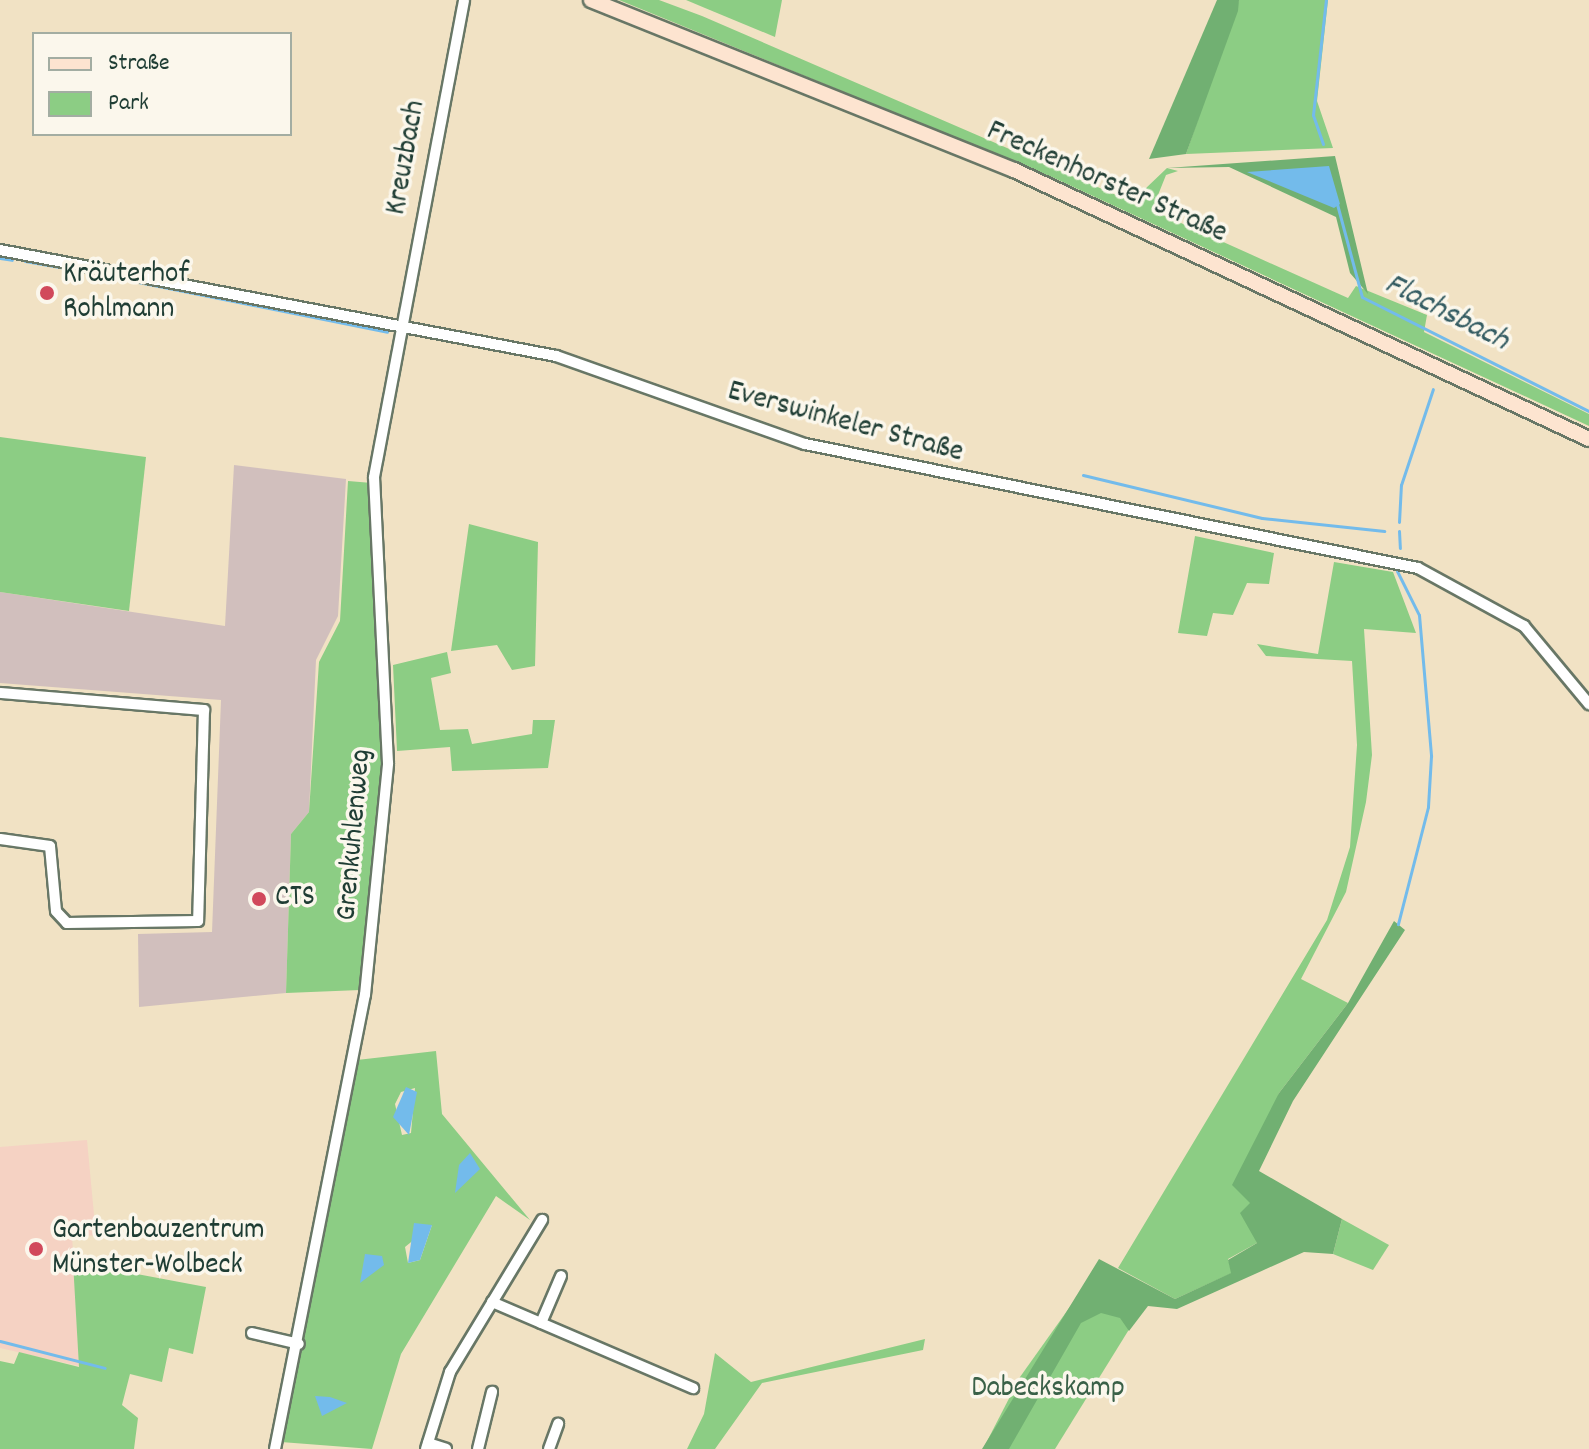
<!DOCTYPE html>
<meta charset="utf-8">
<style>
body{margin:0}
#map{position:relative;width:1589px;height:1449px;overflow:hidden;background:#f1e2c4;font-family:Dekko,sans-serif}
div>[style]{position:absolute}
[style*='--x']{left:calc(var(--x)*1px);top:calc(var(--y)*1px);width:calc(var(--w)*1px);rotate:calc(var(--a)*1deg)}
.built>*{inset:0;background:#f5d2c3}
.industrial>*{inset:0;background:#d1bfbd}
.green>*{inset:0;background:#8ccd84}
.forest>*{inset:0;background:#71b072}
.water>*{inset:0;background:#73bbeb}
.stream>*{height:3px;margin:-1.5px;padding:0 1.5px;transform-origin:1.5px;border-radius:1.5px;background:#73bbeb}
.roads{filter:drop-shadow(2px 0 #687766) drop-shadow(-2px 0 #687766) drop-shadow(0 2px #687766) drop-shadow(0 -2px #687766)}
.street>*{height:10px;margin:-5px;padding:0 5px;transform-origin:5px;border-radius:5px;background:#fff}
.secondary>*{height:14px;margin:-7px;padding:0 7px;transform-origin:7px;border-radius:7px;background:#fde4d0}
.dots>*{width:22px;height:22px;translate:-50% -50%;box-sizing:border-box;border:4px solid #fbf7ec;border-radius:50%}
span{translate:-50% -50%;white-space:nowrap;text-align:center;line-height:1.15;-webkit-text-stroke:7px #fbf7ec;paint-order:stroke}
.street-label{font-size:30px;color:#1f3d34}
.poi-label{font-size:30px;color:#1f3d34}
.left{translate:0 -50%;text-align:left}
.park-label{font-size:30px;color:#3a6148}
.water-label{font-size:32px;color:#345c62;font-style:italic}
.legend{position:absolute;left:32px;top:32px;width:260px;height:104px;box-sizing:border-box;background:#fbf7ec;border:2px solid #a3ada2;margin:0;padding:10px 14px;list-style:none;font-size:24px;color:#1f3d34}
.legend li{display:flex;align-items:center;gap:16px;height:40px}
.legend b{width:40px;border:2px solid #a3ada2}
</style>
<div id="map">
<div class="built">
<div style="clip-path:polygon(87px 1140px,96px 1236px,72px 1234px,79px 1366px,0 1348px,0 1147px)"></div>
</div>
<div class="industrial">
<div style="clip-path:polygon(234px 465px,346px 479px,338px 616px,316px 660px,309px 812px,291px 834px,286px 993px,139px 1007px,138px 934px,212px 932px,221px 700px,0 683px,0 592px,225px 626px)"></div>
</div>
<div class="green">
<div style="clip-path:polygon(619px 0,659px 0,702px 16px,1116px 195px,1144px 190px,1167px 168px,1178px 171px,1166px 175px,1152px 210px,1348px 298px,1356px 286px,1427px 315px,1424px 332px,1589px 414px,1589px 426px,1054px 178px)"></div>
<div style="clip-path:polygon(686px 0,782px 0,775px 37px,705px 8px)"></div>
<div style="clip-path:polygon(1239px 0,1328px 0,1317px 101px,1333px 148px,1186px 154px)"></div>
<div style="clip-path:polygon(0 437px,146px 457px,129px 611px,0 592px)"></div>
<div style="clip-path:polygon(348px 481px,372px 483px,383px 761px,375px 873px,360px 990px,286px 993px,291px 834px,309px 812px,319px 662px,340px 621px)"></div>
<div style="clip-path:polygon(469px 524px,538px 542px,535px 666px,512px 670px,497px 645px,451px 651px)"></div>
<div style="clip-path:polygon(1195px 536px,1274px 553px,1269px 584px,1247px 583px,1233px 615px,1213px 613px,1207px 636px,1178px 633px)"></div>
<div style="clip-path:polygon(1334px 562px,1393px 572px,1416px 633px,1364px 629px,1372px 755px,1366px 802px,1346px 892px,1301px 979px,1348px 1003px,1279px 1093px,1250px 1203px,1257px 1243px,1228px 1259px,1232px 1273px,1175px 1299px,1118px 1268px,1327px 920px,1350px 847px,1357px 745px,1352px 661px,1266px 656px,1257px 644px,1318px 654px)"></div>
<div style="clip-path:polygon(447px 652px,451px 673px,431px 678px,440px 730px,468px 729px,472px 744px,532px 734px,533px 720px,555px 720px,548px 768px,452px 771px,450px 747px,397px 751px,393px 665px)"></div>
<div style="clip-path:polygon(evenodd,436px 1051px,442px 1114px,530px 1220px,496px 1196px,401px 1354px,372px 1449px,281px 1442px,357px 1060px,436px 1051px,415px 1088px,411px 1133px,402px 1135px,395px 1104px,401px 1092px,415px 1088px,436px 1051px,432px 1225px,420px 1260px,408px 1263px,405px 1247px,432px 1225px)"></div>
<div style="clip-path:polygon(1342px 1219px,1389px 1245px,1373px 1270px,1333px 1254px)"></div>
<div style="clip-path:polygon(73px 1262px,206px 1287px,193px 1354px,169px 1348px,162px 1382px,130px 1374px,122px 1405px,138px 1418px,134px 1449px,0 1449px,0 1361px,14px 1364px,19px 1352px,79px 1367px)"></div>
<div style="clip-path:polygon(1099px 1266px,1146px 1302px,1055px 1449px,983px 1449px,1020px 1377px)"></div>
<div style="clip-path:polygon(925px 1339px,923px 1350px,762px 1383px,715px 1449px,687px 1449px,704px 1414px,715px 1353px,751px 1382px)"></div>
</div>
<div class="forest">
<div style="clip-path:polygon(1217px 0,1239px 0,1238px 11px,1186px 154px,1149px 159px)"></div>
<div style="clip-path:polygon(1335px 156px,1368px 294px,1350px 273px,1336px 217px,1229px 167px,1167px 168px)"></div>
<div style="clip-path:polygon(1394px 921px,1405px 930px,1293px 1101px,1259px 1171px,1342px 1219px,1333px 1254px,1304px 1252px,1177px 1309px,1148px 1306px,1129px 1331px,1120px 1318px,1101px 1313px,1081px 1323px,1009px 1449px,982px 1449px,1099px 1259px,1175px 1299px,1231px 1273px,1228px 1260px,1257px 1243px,1240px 1213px,1250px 1203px,1232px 1185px,1279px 1093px,1348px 1003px)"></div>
</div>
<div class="water">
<div style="clip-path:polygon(1329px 166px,1340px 204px,1334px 208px,1247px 172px)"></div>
<div style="clip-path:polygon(406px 1087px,417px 1092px,409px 1135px,393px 1117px)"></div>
<div style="clip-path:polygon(470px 1153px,480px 1169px,455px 1193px,459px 1165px)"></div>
<div style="clip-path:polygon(414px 1223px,432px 1225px,420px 1260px,408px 1263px)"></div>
<div style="clip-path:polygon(365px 1254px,382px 1256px,384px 1265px,360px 1283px)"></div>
<div style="clip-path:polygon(315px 1396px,330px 1397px,347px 1403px,322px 1416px)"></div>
</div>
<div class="stream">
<div style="--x:1323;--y:144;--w:31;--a:-109"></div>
<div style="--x:1313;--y:115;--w:116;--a:-83.6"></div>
<div style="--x:1337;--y:204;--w:96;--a:75"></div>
<div style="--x:1362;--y:297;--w:254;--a:26.7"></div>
<div style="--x:0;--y:258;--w:12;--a:9"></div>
<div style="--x:25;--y:261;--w:41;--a:9.9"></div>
<div style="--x:83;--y:271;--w:310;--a:11.3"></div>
<div style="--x:1083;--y:475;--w:184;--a:13.5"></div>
<div style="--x:1262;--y:518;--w:123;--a:6.1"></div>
<div style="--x:1399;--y:522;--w:37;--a:-87"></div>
<div style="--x:1401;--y:485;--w:101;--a:-71.6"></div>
<div style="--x:1399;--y:531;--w:17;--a:87"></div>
<div style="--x:1397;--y:571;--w:49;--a:63.4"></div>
<div style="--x:1419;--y:615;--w:142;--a:85.1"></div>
<div style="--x:1431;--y:756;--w:51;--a:93.4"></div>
<div style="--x:1428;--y:807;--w:121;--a:104.4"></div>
<div style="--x:0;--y:1341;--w:108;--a:14.4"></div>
</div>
<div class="roads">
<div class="street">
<div style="--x:0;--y:250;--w:566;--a:10.79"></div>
<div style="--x:556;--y:356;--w:264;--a:19.5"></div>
<div style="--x:805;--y:444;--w:625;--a:11.44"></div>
<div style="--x:1418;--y:568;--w:121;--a:28.7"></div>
<div style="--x:1524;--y:626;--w:102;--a:50.2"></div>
<div style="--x:0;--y:693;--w:205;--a:4.8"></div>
<div style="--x:204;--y:710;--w:211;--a:91.6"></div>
<div style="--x:198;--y:921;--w:131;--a:179.1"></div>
<div style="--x:67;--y:923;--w:16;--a:-133"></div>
<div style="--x:56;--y:911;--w:65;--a:-95.3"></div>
<div style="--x:50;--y:846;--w:50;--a:-172"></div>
<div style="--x:492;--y:1302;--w:219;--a:23.2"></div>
<div style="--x:541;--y:1323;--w:51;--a:-66.9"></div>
<div style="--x:252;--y:1333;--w:48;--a:13.2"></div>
<div style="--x:428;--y:1443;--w:19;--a:18"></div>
<div style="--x:275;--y:1449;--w:463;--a:-78.8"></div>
<div style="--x:365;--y:995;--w:233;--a:-84.3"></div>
<div style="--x:388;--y:763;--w:286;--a:-92.8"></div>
<div style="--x:374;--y:477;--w:485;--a:-79.3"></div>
<div style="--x:426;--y:1449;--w:81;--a:-72.7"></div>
<div style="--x:450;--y:1372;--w:178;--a:-58.8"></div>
<div style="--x:478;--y:1449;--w:59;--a:-76.2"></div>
<div style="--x:549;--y:1449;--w:27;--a:-70"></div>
</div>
<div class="secondary">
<div style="--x:591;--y:0;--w:456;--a:21.9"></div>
<div style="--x:1014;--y:170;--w:635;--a:25.07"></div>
</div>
</div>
<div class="dots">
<div style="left:47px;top:293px;background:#d1495b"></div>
<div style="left:259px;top:899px;background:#d1495b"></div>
<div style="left:36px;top:1249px;background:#d1495b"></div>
</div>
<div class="street-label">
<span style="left:408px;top:158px;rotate:-80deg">Kreuzbach</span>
<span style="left:1106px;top:184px;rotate:24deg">Freckenhorster Straße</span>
<span style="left:845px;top:424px;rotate:15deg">Everswinkeler Straße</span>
<span style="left:356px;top:835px;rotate:-85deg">Grenkuhlenweg</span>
</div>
<div class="poi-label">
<span class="left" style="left:63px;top:293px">Kräuterhof<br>Rohlmann</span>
<span class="left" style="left:275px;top:899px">CTS</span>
<span class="left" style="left:52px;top:1249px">Gartenbauzentrum<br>Münster-Wolbeck</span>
</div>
<div class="park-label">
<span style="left:1048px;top:1390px">Dabeckskamp</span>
</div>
<div class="water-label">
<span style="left:1446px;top:314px;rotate:27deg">Flachsbach</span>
</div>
<ul class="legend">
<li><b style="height:10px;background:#fde4d0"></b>Straße</li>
<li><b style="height:22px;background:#8ccd84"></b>Park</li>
</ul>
</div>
